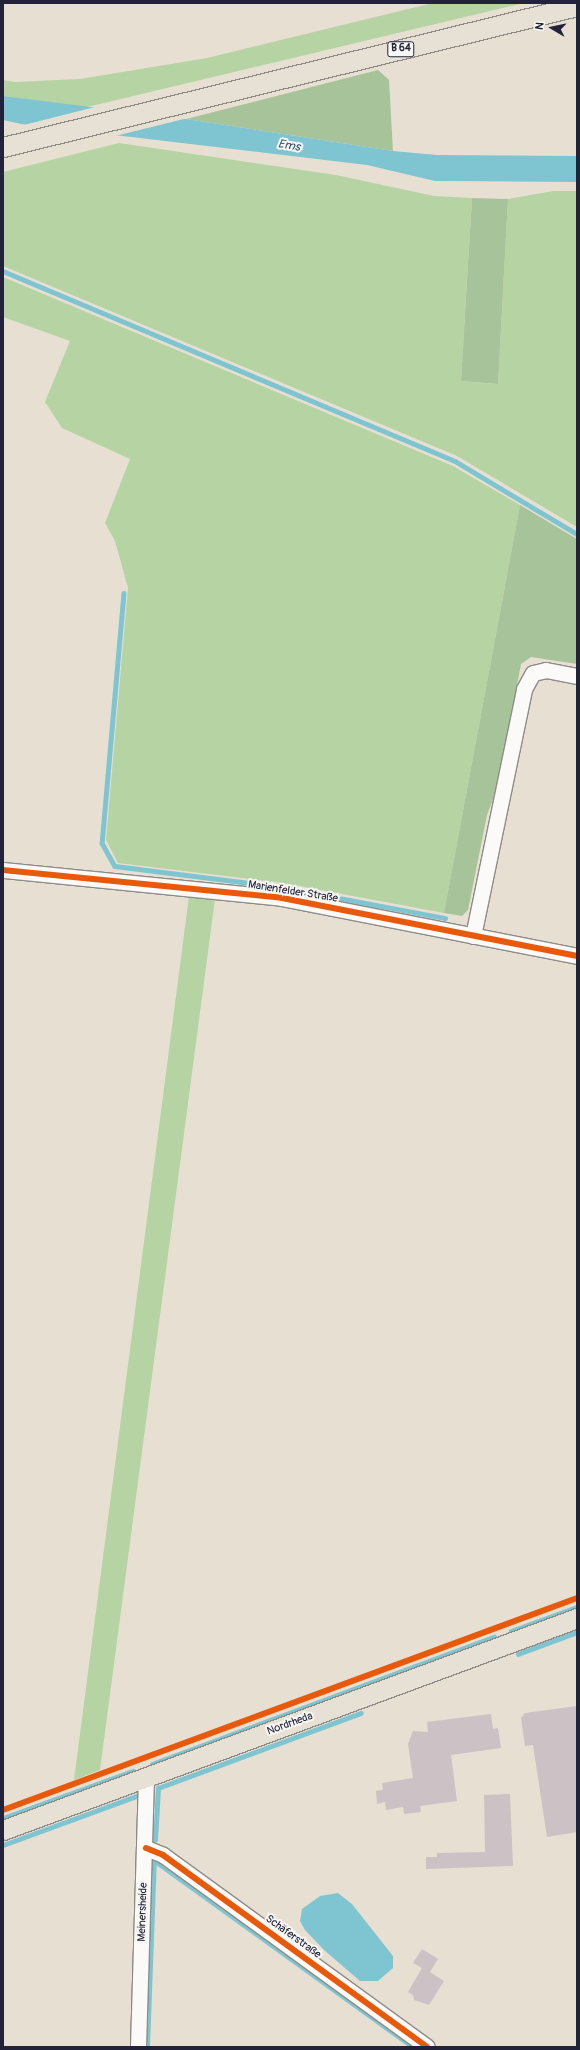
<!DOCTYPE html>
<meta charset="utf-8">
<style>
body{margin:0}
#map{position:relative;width:580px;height:2050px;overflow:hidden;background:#e7e0d2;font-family:Pangolin,sans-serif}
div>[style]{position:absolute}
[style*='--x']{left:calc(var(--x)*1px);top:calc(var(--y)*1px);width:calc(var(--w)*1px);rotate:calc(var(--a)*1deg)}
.green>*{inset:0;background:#b6d3a3}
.forest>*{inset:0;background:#a7c39a}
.water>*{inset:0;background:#7fc5d1}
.pier>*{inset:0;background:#e7e0d2}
.stream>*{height:4.5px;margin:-2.25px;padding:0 2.25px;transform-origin:2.25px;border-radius:2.25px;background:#7fc5d1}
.building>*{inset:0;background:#ccc1c4}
.roads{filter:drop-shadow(1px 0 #8e8b87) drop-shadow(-1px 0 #8e8b87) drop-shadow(0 1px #8e8b87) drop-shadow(0 -1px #8e8b87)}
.minor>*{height:15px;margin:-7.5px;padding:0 7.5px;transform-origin:7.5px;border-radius:7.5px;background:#fbfaf8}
.major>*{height:19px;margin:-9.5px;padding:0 9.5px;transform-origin:9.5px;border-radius:9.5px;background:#e6e1d4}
.cycleway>*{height:6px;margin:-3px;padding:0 3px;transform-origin:3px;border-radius:3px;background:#e8590c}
span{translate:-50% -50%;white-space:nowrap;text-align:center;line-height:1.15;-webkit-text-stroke:4px #f6f6f2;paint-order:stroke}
.shield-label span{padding:1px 3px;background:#f6f6f2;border:1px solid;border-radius:3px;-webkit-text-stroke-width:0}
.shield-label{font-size:10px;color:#22223b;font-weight:700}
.street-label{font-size:11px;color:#22223b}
.water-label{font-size:12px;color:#335770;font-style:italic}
.frame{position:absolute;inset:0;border:4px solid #22223b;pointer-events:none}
.north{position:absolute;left:532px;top:8px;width:40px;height:40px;-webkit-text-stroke:3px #f6f6f2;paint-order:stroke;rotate:279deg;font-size:11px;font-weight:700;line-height:16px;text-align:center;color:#22223b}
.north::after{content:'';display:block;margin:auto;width:14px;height:18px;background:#22223b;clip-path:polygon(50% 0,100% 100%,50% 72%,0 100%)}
</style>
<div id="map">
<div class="green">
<div style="clip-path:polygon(433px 3px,524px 3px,83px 108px,3px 96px,3px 80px,15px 82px,80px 79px,207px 58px)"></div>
<div style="clip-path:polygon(119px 143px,336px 175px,434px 196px,472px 198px,461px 381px,498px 384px,508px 199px,553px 191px,577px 191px,577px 527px,457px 456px,3px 266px,3px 172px)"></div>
<div style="clip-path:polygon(3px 277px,453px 466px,520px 505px,444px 913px,283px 883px,118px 863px,106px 840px,128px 588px,115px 541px,105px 523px,130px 459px,62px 428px,45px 402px,70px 341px,3px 317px)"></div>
<div style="clip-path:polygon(189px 896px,215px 899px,100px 1770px,74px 1780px)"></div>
</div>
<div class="forest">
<div style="clip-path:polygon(378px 70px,389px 80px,393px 151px,186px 119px)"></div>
<div style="clip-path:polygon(472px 198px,508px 199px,498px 384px,461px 381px)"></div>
<div style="clip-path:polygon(520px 505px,577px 539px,577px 664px,531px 657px,521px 664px,498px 786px,487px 815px,468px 910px,462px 916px,444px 913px)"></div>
</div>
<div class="water">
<div style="clip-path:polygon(3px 96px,186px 119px,393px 151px,437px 155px,577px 156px,577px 182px,435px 181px,367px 165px,21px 124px,3px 120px)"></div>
<div style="clip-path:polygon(338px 1893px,352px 1904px,393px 1956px,393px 1968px,378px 1981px,360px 1981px,324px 1950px,305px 1930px,300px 1921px,302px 1909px,320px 1896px)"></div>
</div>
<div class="pier">
<div style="clip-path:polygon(95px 107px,188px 118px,115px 136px,20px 126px)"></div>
</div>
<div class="stream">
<div style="--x:3;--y:271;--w:490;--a:22.8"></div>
<div style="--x:455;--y:461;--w:142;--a:30.9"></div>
<div style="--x:124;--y:593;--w:251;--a:95"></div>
<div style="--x:102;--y:843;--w:26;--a:61"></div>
<div style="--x:115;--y:866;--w:167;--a:7.2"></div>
<div style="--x:281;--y:887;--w:167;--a:10.7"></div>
<div style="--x:511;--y:1631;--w:70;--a:-20"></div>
<div style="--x:518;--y:1654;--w:63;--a:-20.4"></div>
<div style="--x:152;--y:1764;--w:365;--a:-20.4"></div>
<div style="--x:3;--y:1818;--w:138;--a:-19.9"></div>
<div style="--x:155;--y:1840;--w:52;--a:-86.7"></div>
<div style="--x:158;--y:1788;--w:216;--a:-20.3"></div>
<div style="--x:3;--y:1845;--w:142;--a:-20.2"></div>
<div style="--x:154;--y:1860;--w:319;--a:35.8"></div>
<div style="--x:147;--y:2047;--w:189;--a:-87.9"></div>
</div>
<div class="building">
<div style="clip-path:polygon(577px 1706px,577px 1832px,547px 1837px,533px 1745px,525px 1746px,521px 1718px,525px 1713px)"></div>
<div style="clip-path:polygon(491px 1714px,493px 1729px,498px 1728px,501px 1748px,451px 1755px,457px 1801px,420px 1806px,421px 1812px,404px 1814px,403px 1807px,386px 1810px,385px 1802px,377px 1804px,376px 1791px,383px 1790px,382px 1783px,413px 1778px,408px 1744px,413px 1731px,428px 1732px,427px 1722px)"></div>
<div style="clip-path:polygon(510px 1794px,513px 1866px,426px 1869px,426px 1857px,437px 1857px,437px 1853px,485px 1852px,484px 1795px)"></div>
<div style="clip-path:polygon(422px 1949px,438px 1959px,430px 1972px,444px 1981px,429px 2005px,414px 2000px,413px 1995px,408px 1992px,422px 1968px,413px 1963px)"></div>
</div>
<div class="roads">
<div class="minor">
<div style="--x:3;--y:870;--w:280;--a:5.7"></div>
<div style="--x:282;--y:898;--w:301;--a:11.1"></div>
<div style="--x:473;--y:936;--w:252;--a:-78.3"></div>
<div style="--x:524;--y:689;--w:18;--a:-61"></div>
<div style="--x:533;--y:673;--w:13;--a:-13"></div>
<div style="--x:546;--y:670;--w:32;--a:11"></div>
<div style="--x:146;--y:1848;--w:18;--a:22"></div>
<div style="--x:163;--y:1855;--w:326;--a:36"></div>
<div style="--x:138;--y:2047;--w:270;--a:-88.3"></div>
</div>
<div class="major">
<div style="--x:3;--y:147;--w:591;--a:-13.8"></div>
<div style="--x:3;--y:1830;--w:612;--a:-20.27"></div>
</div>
</div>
<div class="cycleway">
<div style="--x:3;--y:870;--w:280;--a:5.7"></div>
<div style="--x:282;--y:898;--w:301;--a:11.1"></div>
<div style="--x:3;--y:1810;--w:612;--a:-20.27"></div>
<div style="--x:146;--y:1848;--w:18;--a:22"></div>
<div style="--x:163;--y:1855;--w:326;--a:36"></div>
</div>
<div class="shield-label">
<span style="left:401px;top:49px">B 64</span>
</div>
<div class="street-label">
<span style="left:293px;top:892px;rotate:9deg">Marienfelder Straße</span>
<span style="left:290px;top:1724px;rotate:-20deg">Nordrheda</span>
<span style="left:143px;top:1912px;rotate:-88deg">Meinersheide</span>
<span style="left:293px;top:1937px;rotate:36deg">Schäferstraße</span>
</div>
<div class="water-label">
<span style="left:289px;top:146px;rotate:9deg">Ems</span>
</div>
<div class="frame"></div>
<div class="north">N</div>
</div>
